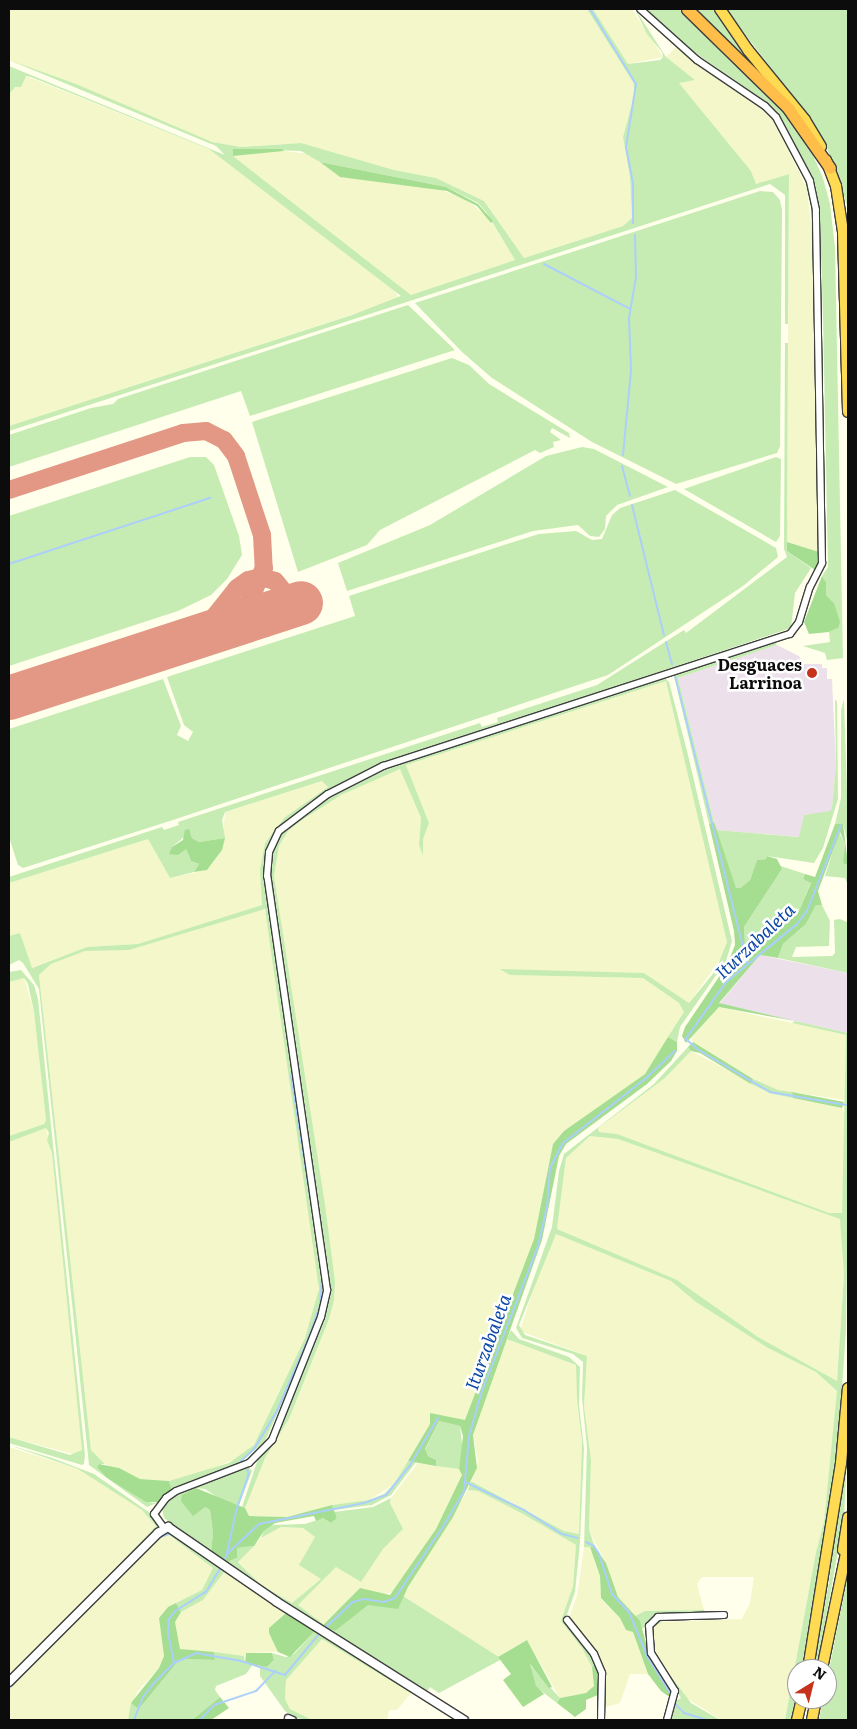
<!DOCTYPE html>
<style>
body{margin:0}
#map{position:relative;width:857px;height:1729px;overflow:hidden;background:#ffffec;font-family:Literata,serif}
div>[style]{position:absolute}
[style*='--x']{left:calc(var(--x)*1px);top:calc(var(--y)*1px);width:calc(var(--w)*1px);rotate:calc(var(--a)*1deg)}
.industrial>*{inset:0;background:#ece0eb}
.farmland>*{inset:0;background:#f3f7ca}
.green>*{inset:0;background:#c6ecb3}
.forest>*{inset:0;background:#a5de91}
.stream>*{height:2px;margin:-1px;padding:0 1px;transform-origin:1px;border-radius:1px;background:#accffb}
.taxiway>*{height:18px;margin:-9px;padding:0 9px;transform-origin:9px;border-radius:9px;background:#e29884}
.runway>*{height:44px;margin:-22px;padding:0 22px;transform-origin:22px;border-radius:22px;background:#e29884}
.roads{filter:drop-shadow(1px 0 #3f3f3f) drop-shadow(-1px 0 #3f3f3f) drop-shadow(0 1px #3f3f3f) drop-shadow(0 -1px #3f3f3f)}
.minor>*{height:6px;margin:-3px;padding:0 3px;transform-origin:3px;border-radius:3px;background:#fff}
.tertiary>*{height:8px;margin:-4px;padding:0 4px;transform-origin:4px;border-radius:4px;background:#fff}
.trunk>*{height:10px;margin:-5px;padding:0 5px;transform-origin:5px;border-radius:5px;background:#ffda53}
.motorway>*{height:11px;margin:-5.5px;padding:0 5.5px;transform-origin:5.5px;border-radius:5.5px;background:#ffbe4a}
.dots>*{width:14px;height:14px;translate:-50% -50%;box-sizing:border-box;border:2px solid #fff;border-radius:50%}
span{translate:-50% -50%;white-space:nowrap;text-align:center;line-height:1.15;-webkit-text-stroke:5px #fff;paint-order:stroke}
.poi-label{font-size:16px;color:#0c0c0c;font-weight:700}
.right{translate:-100% -50%;text-align:right}
.water-label{font-size:18px;color:#0d47a7;font-style:italic}
.frame{position:absolute;inset:0;border:10px solid #0c0c0c;pointer-events:none}
.north{position:absolute;left:787px;top:1659px;width:50px;height:50px;box-sizing:border-box;background:#fff;border:1px solid #9e9e9e;border-radius:50%;rotate:36deg;font-size:14px;font-weight:700;line-height:20px;text-align:center;color:#0c0c0c}
.north::after{content:'';display:block;margin:auto;width:18px;height:22px;background:#c6321b;clip-path:polygon(50% 0,100% 100%,50% 72%,0 100%)}
</style>
<div id="map">
<div class="industrial">
<div style="clip-path:polygon(777px 645px,799px 656px,803px 664px,822px 664px,822px 668px,827px 668px,827px 679px,832px 679px,836px 765px,832px 808px,830px 812px,804px 815px,800px 837px,716px 830px,678px 678px)"></div>
<div style="clip-path:polygon(760px 955px,848px 973px,848px 1033px,719px 1004px)"></div>
</div>
<div class="farmland">
<div style="clip-path:polygon(9px 9px,587px 9px,633px 82px,635px 93px,623px 137px,630px 177px,632px 218px,623px 226px,524px 258px,484px 201px,436px 178px,394px 170px,301px 143px,241px 147px,212px 142px,9px 60px)"></div>
<div style="clip-path:polygon(593px 9px,632px 9px,663px 57px,628px 64px)"></div>
<div style="clip-path:polygon(676px 47px,752px 98px,772px 117px,807px 189px,814px 251px,819px 552px,787px 542px,789px 174px,756px 184px,751px 171px,679px 83px,694px 80px,666px 57px)"></div>
<div style="clip-path:polygon(26px 76px,209px 149px,393px 289px,400px 299px,9px 426px,9px 92px)"></div>
<div style="clip-path:polygon(284px 151px,309px 154px,340px 177px,430px 186px,465px 199px,488px 217px,515px 260px,411px 295px,233px 156px)"></div>
<div style="clip-path:polygon(666px 681px,721px 909px,727px 942px,722px 957px,689px 1003px,644px 973px,505px 970px,510px 975px,643px 978px,679px 1003px,685px 1012px,645px 1074px,564px 1131px,553px 1144px,534px 1239px,465px 1421px,430px 1424px,394px 1484px,369px 1500px,332px 1505px,287px 1517px,249px 1516px,245px 1511px,246px 1502px,265px 1458px,289px 1419px,329px 1319px,335px 1281px,274px 876px,279px 846px,288px 831px,302px 820px,341px 795px,400px 768px,421px 818px,419px 845px,429px 823px,406px 765px)"></div>
<div style="clip-path:polygon(323px 781px,328px 787px,285px 817px,265px 843px,261px 884px,263px 905px,138px 944px,87px 947px,31px 968px,20px 933px,9px 936px,9px 883px,148px 839px,170px 878px,207px 870px,222px 850px,225px 812px)"></div>
<div style="clip-path:polygon(263px 908px,266px 914px,319px 1273px,318px 1298px,305px 1338px,254px 1445px,242px 1456px,212px 1469px,169px 1481px,140px 1479px,105px 1464px,91px 1450px,39px 975px,51px 964px,85px 951px,129px 950px)"></div>
<div style="clip-path:polygon(24px 978px,34px 1012px,46px 1120px,44px 1124px,9px 1136px,9px 982px)"></div>
<div style="clip-path:polygon(719px 1007px,846px 1035px,845px 1100px,778px 1090px,761px 1084px,693px 1042px,691px 1038px)"></div>
<div style="clip-path:polygon(691px 1051px,773px 1094px,842px 1108px,845px 1114px,842px 1213px,829px 1213px,617px 1134px,599px 1132px,598px 1128px,665px 1078px)"></div>
<div style="clip-path:polygon(46px 1128px,52px 1153px,76px 1377px,82px 1451px,77px 1455px,9px 1437px,9px 1142px)"></div>
<div style="clip-path:polygon(590px 1136px,618px 1139px,841px 1219px,844px 1275px,837px 1381px,758px 1337px,677px 1280px,557px 1229px,566px 1158px)"></div>
<div style="clip-path:polygon(556px 1234px,671px 1281px,696px 1302px,768px 1348px,816px 1372px,838px 1392px,824px 1522px,816px 1552px,785px 1720px,721px 1720px,685px 1697px,654px 1649px,652px 1635px,657px 1622px,742px 1619px,750px 1603px,754px 1577px,702px 1577px,697px 1584px,704px 1610px,645px 1611px,635px 1616px,618px 1597px,612px 1584px,606px 1563px,589px 1531px,591px 1460px,584px 1406px,587px 1356px,520px 1331px,539px 1271px)"></div>
<div style="clip-path:polygon(507px 1339px,576px 1365px,582px 1442px,579px 1534px,564px 1531px,472px 1481px,478px 1461px,473px 1435px)"></div>
<div style="clip-path:polygon(9px 1447px,78px 1469px,142px 1510px,156px 1526px,9px 1676px)"></div>
<div style="clip-path:polygon(418px 1463px,459px 1469px,462px 1475px,436px 1529px,394px 1591px,383px 1595px,360px 1588px,323px 1624px,306px 1614px,297px 1605px,336px 1567px,361px 1582px,383px 1549px,402px 1530px,390px 1503px,391px 1498px)"></div>
<div style="clip-path:polygon(468px 1490px,478px 1491px,523px 1514px,576px 1545px,573px 1586px,561px 1621px,582px 1647px,592px 1667px,595px 1686px,586px 1693px,560px 1698px,527px 1640px,498px 1657px,403px 1596px)"></div>
<div style="clip-path:polygon(281px 1527px,303px 1528px,315px 1537px,308px 1568px,321px 1579px,292px 1603px,261px 1585px,238px 1561px,261px 1538px)"></div>
<div style="clip-path:polygon(168px 1534px,214px 1568px,202px 1590px,168px 1607px,159px 1618px,164px 1656px,159px 1668px,137px 1692px,128px 1720px,9px 1720px,9px 1690px,161px 1537px)"></div>
<div style="clip-path:polygon(584px 1547px,590px 1547px,600px 1576px,601px 1599px,620px 1618px,626px 1630px,633px 1632px,648px 1674px,630px 1674px,620px 1703px,602px 1708px,604px 1673px,569px 1618px,577px 1596px)"></div>
<div style="clip-path:polygon(224px 1571px,285px 1613px,269px 1628px,278px 1652px,246px 1653px,244px 1656px,180px 1649px,175px 1622px,181px 1612px,203px 1600px)"></div>
<div style="clip-path:polygon(322px 1638px,411px 1693px,397px 1710px,389px 1710px,387px 1720px,312px 1720px,290px 1709px,285px 1699px,286px 1680px,316px 1641px)"></div>
</div>
<div class="green">
<div style="clip-path:polygon(evenodd,587px 9px,593px 9px,628px 64px,660px 60px,663px 57px,662px 52px,647px 34px,635px 9px,666px 57px,695px 80px,679px 83px,751px 171px,756px 184px,789px 174px,788px 324px,785px 324px,785px 195px,770px 184px,9px 431px,9px 426px,352px 315px,401px 296px,209px 149px,31px 77px,26px 76px,21px 87px,15px 87px,10px 93px,9px 66px,225px 155px,216px 146px,9px 60px,76px 84px,212px 142px,241px 147px,301px 143px,394px 170px,436px 178px,484px 201px,524px 258px,623px 226px,632px 218px,630px 177px,623px 137px,635px 93px,633px 82px,587px 9px,233px 149px,301px 151px,320px 162px,446px 187px,478px 203px,486px 212px,515px 260px,411px 295px,233px 156px,233px 149px)"></div>
<div style="clip-path:polygon(645px 9px,680px 9px,780px 107px,806px 140px,823px 178px,830px 204px,835px 248px,843px 658px,827px 660px,825px 653px,803px 646px,830px 642px,829px 632px,838px 628px,834px 603px,826px 595px,826px 582px,822px 576px,828px 567px,823px 316px,820px 224px,813px 177px,778px 115px,765px 101px,684px 45px)"></div>
<div style="clip-path:polygon(692px 9px,713px 9px,751px 65px)"></div>
<div style="clip-path:polygon(726px 9px,848px 9px,848px 208px,826px 145px,812px 122px)"></div>
<div style="clip-path:polygon(795px 159px,806px 178px,810px 191px,814px 228px,821px 555px,811px 208px,804px 177px)"></div>
<div style="clip-path:polygon(760px 191px,773px 192px,780px 200px,782px 210px,780px 446px,777px 453px,676px 484px,592px 442px,492px 378px,462px 352px,415px 303px)"></div>
<div style="clip-path:polygon(408px 305px,455px 350px,250px 416px,241px 391px,9px 467px,9px 435px,91px 408px,113px 404px,118px 399px)"></div>
<div style="clip-path:polygon(785px 343px,788px 343px,787px 551px,811px 568px,795px 593px,791px 628px,376px 766px,311px 801px,278px 827px,270px 839px,266px 850px,264px 875px,324px 1281px,323px 1297px,306px 1350px,265px 1441px,241px 1462px,172px 1490px,169px 1481px,229px 1463px,254px 1445px,305px 1338px,319px 1289px,265px 909px,129px 950px,85px 951px,51px 964px,39px 975px,91px 1450px,105px 1464px,100px 1464px,107px 1478px,152px 1503px,159px 1502px,147px 1507px,89px 1465px,39px 989px,23px 963px,19px 960px,9px 965px,9px 936px,20px 933px,32px 968px,87px 947px,138px 944px,262px 905px,260px 870px,265px 843px,285px 817px,328px 787px,322px 781px,225px 812px,222px 820px,225px 838px,199px 842px,192px 838px,190px 832px,172px 847px,186px 849px,191px 861px,199px 864px,194px 872px,170px 878px,148px 839px,9px 883px,9px 877px,162px 827px,164px 830px,179px 825px,178px 822px,480px 723px,482px 727px,498px 722px,497px 718px,597px 685px,684px 630px,686px 633px,787px 557px,784px 549px)"></div>
<div style="clip-path:polygon(452px 358px,469px 365px,489px 384px,569px 433px,570px 438px,552px 428px,550px 432px,561px 440px,553px 442px,554px 447px,540px 453px,535px 450px,380px 530px,367px 545px,298px 572px,252px 422px)"></div>
<div style="clip-path:polygon(582px 447px,594px 449px,668px 487px,617px 505px,606px 516px,605px 529px,599px 537px,590px 536px,578px 525px,533px 531px,347px 591px,338px 563px,430px 525px,546px 456px)"></div>
<div style="clip-path:polygon(190px 457px,206px 457px,214px 465px,239px 536px,242px 555px,227px 579px,211px 595px,178px 611px,9px 666px,9px 516px)"></div>
<div style="clip-path:polygon(776px 457px,781px 459px,780px 536px,776px 542px,684px 489px)"></div>
<div style="clip-path:polygon(675px 490px,776px 548px,778px 557px,743px 586px,608px 675px,176px 819px,23px 868px,18px 865px,9px 837px,9px 729px,163px 679px,181px 726px,177px 735px,188px 741px,193px 732px,184px 725px,167px 677px,355px 616px,349px 596px,510px 543px,539px 534px,576px 531px,592px 540px,602px 539px,612px 515px,620px 508px)"></div>
<div style="clip-path:polygon(775px 642px,777px 645px,678px 678px,714px 822px,709px 824px,674px 675px)"></div>
<div style="clip-path:polygon(665px 678px,669px 682px,687px 751px,732px 941px,726px 961px,680px 1027px,677px 1042px,668px 1037px,684px 1012px,679px 1003px,643px 978px,510px 975px,500px 969px,644px 973px,689px 1003px,716px 970px,727px 942px,666px 681px,406px 765px,429px 823px,423px 839px,423px 855px,419px 845px,421px 818px,400px 769px,341px 795px,302px 820px,288px 831px,279px 846px,274px 876px,325px 1205px,335px 1281px,334px 1300px,329px 1319px,289px 1419px,265px 1458px,245px 1508px,242px 1507px,259px 1456px,278px 1432px,324px 1322px,331px 1293px,270px 870px,273px 849px,278px 838px,284px 829px,323px 801px,395px 765px)"></div>
<div style="clip-path:polygon(835px 699px,837px 702px,838px 799px,823px 848px,814px 863px,767px 856px,766px 859px,757px 860px,750px 880px,741px 889px,736px 889px,716px 830px,799px 837px,804px 815px,830px 811px,832px 808px,836px 765px)"></div>
<div style="clip-path:polygon(844px 699px,848px 822px,848px 844px,843px 824px,835px 824px,841px 798px,841px 710px)"></div>
<div style="clip-path:polygon(839px 832px,845px 844px,843px 860px,848px 864px,847px 883px,845px 878px,825px 876px)"></div>
<div style="clip-path:polygon(778px 865px,805px 874px,803px 879px,811px 882px,798px 913px,790px 923px,756px 950px,745px 944px,744px 927px,782px 869px)"></div>
<div style="clip-path:polygon(816px 905px,822px 905px,830px 921px,829px 946px,796px 947px,792px 957px,832px 956px,835px 953px,834px 920px,840px 919px,847px 922px,848px 973px,778px 958px,783px 944px,806px 924px)"></div>
<div style="clip-path:polygon(21px 970px,34px 985px,38px 999px,85px 1455px,84px 1464px,82px 1465px,9px 1443px,9px 1437px,70px 1455px,82px 1450px,52px 1153px,47px 1140px,49px 1133px,46px 1128px,9px 1142px,9px 1136px,44px 1124px,46px 1120px,34px 1012px,28px 984px,24px 978px,9px 982px,9px 972px)"></div>
<div style="clip-path:polygon(evenodd,795px 1021px,848px 1033px,848px 1189px,846px 1329px,839px 1434px,819px 1581px,801px 1669px,797px 1669px,797px 1691px,791px 1720px,785px 1720px,816px 1552px,824px 1522px,837px 1391px,816px 1372px,768px 1348px,696px 1302px,671px 1281px,556px 1234px,519px 1325px,525px 1335px,587px 1356px,584px 1406px,591px 1460px,589px 1530px,595px 1547px,584px 1547px,587px 1447px,582px 1398px,583px 1362px,573px 1354px,522px 1338px,516px 1328px,552px 1227px,559px 1171px,564px 1154px,654px 1084px,688px 1047px,691px 1051px,665px 1078px,598px 1128px,599px 1132px,617px 1134px,829px 1213px,842px 1213px,846px 1035px,792px 1023px,795px 1021px,590px 1136px,618px 1139px,840px 1219px,844px 1275px,837px 1381px,758px 1337px,677px 1280px,557px 1229px,566px 1158px,590px 1136px)"></div>
<div style="clip-path:polygon(753px 1079px,778px 1090px,792px 1092px,793px 1098px,773px 1094px,751px 1084px)"></div>
<div style="clip-path:polygon(511px 1330px,519px 1339px,569px 1357px,580px 1367px,579px 1405px,584px 1449px,580px 1543px,575px 1592px,565px 1620px,567px 1626px,589px 1649px,597px 1664px,592px 1667px,582px 1648px,561px 1621px,573px 1586px,576px 1545px,523px 1514px,478px 1491px,468px 1490px,471px 1481px,564px 1531px,579px 1534px,582px 1442px,577px 1398px,576px 1365px,507px 1339px)"></div>
<div style="clip-path:polygon(439px 1421px,460px 1426px,463px 1453px,459px 1469px,436px 1466px,436px 1460px,428px 1456px,425px 1450px)"></div>
<div style="clip-path:polygon(848px 1438px,844px 1517px,817px 1669px,812px 1669px,829px 1582px)"></div>
<div style="clip-path:polygon(9px 1445px,52px 1458px,94px 1474px,150px 1513px,158px 1525px,9px 1679px,156px 1526px,142px 1510px,78px 1469px)"></div>
<div style="clip-path:polygon(408px 1461px,416px 1462px,391px 1495px,372px 1505px,334px 1510px,332px 1505px,369px 1500px,384px 1494px,394px 1484px)"></div>
<div style="clip-path:polygon(248px 1466px,252px 1471px,239px 1505px,223px 1501px,205px 1489px,196px 1488px,205px 1507px,210px 1510px,213px 1533px,211px 1552px,164px 1518px,162px 1509px,166px 1502px,177px 1494px)"></div>
<div style="clip-path:polygon(391px 1498px,390px 1503px,403px 1529px,383px 1549px,361px 1582px,336px 1567px,298px 1605px,323px 1624px,321px 1627px,225px 1563px,237px 1558px,237px 1548px,254px 1546px,238px 1562px,261px 1585px,292px 1603px,321px 1579px,299px 1565px,315px 1537px,303px 1528px,281px 1527px,261px 1538px,264px 1531px,272px 1525px,305px 1524px,323px 1518px,331px 1523px,337px 1518px,334px 1512px,373px 1507px)"></div>
<div style="clip-path:polygon(170px 1531px,287px 1612px,224px 1572px,203px 1600px,181px 1612px,176px 1603px,202px 1590px,213px 1568px,168px 1534px,161px 1537px,9px 1690px,9px 1686px,158px 1536px)"></div>
<div style="clip-path:polygon(848px 1574px,848px 1720px,819px 1720px,823px 1699px,827px 1699px,827px 1680px)"></div>
<div style="clip-path:polygon(403px 1596px,502px 1659px,439px 1693px,430px 1687px,426px 1693px,329px 1631px,335px 1631px,363px 1606px,401px 1600px)"></div>
<div style="clip-path:polygon(704px 1610px,705px 1615px,653px 1617px,643px 1629px,635px 1616px,645px 1611px)"></div>
<div style="clip-path:polygon(744px 1617px,663px 1621px,654px 1627px,654px 1649px,658px 1659px,691px 1703px,720px 1720px,671px 1720px,675px 1701px,681px 1698px,653px 1652px,650px 1632px,654px 1621px)"></div>
<div style="clip-path:polygon(316px 1630px,412px 1691px,411px 1693px,322px 1639px,286px 1680px,285px 1699px,290px 1709px,312px 1720px,295px 1718px,285px 1711px,260px 1676px,260px 1665px,267px 1667px,274px 1660px,272px 1653px,286px 1657px,294px 1654px)"></div>
<div style="clip-path:polygon(214px 1652px,244px 1656px,245px 1663px,253px 1664px,246px 1674px,216px 1686px,215px 1690px,220px 1697px,192px 1720px,128px 1720px,131px 1703px,140px 1708px,180px 1659px,215px 1660px)"></div>
<div style="clip-path:polygon(529px 1664px,560px 1698px,557px 1703px,536px 1687px)"></div>
</div>
<div class="forest">
<div style="clip-path:polygon(233px 149px,282px 149px,284px 151px,233px 156px)"></div>
<div style="clip-path:polygon(320px 162px,446px 187px,478px 204px,493px 221px,491px 223px,477px 206px,447px 191px,340px 177px)"></div>
<div style="clip-path:polygon(787px 542px,819px 552px,820px 561px,815px 570px,787px 551px)"></div>
<div style="clip-path:polygon(822px 576px,826px 582px,826px 595px,834px 603px,840px 622px,838px 628px,829px 632px,809px 634px,804px 622px)"></div>
<div style="clip-path:polygon(714px 822px,736px 888px,741px 888px,750px 880px,757px 860px,766px 859px,767px 856px,777px 859px,782px 869px,744px 927px,745px 944px,756px 950px,798px 913px,811px 883px,803px 879px,805px 874px,815px 877px,835px 824px,843px 824px,848px 864px,844px 864px,843px 860px,845px 844px,840px 832px,818px 891px,822px 905px,816px 905px,806px 924px,783px 944px,778px 958px,760px 955px,719px 1003px,795px 1021px,719px 1007px,686px 1043px,682px 1036px,685px 1027px,727px 965px,735px 945px,734px 931px,709px 824px)"></div>
<div style="clip-path:polygon(189px 829px,192px 838px,199px 842px,225px 838px,222px 850px,207px 870px,194px 872px,199px 864px,191px 861px,186px 849px,178px 855px,169px 854px,172px 847px,183px 840px,185px 830px)"></div>
<div style="clip-path:polygon(668px 1037px,677px 1042px,677px 1051px,671px 1061px,647px 1084px,566px 1144px,559px 1156px,542px 1240px,473px 1435px,477px 1468px,453px 1517px,408px 1587px,398px 1609px,368px 1605px,335px 1631px,321px 1627px,360px 1588px,390px 1595px,436px 1529px,462px 1475px,459px 1469px,463px 1436px,460px 1426px,439px 1421px,425px 1449px,428px 1456px,436px 1460px,436px 1466px,408px 1461px,430px 1424px,430px 1413px,465px 1420px,534px 1239px,553px 1144px,564px 1131px,645px 1074px)"></div>
<div style="clip-path:polygon(693px 1042px,753px 1079px,751px 1084px,700px 1053px,691px 1051px,688px 1047px)"></div>
<div style="clip-path:polygon(792px 1092px,844px 1102px,842px 1108px,793px 1098px)"></div>
<div style="clip-path:polygon(99px 1464px,119px 1468px,140px 1479px,169px 1481px,172px 1490px,159px 1502px,146px 1502px,107px 1478px,97px 1467px)"></div>
<div style="clip-path:polygon(196px 1488px,245px 1508px,249px 1516px,287px 1517px,332px 1505px,337px 1518px,331px 1523px,323px 1518px,316px 1521px,314px 1516px,275px 1523px,264px 1531px,254px 1546px,237px 1548px,237px 1558px,225px 1563px,211px 1552px,213px 1533px,210px 1510px,205px 1507px,193px 1516px,181px 1501px,182px 1495px)"></div>
<div style="clip-path:polygon(590px 1547px,595px 1547px,606px 1563px,618px 1597px,640px 1621px,649px 1654px,673px 1691px,671px 1698px,661px 1691px,648px 1674px,633px 1632px,626px 1630px,620px 1618px,601px 1598px,600px 1576px)"></div>
<div style="clip-path:polygon(176px 1603px,181px 1612px,175px 1622px,180px 1649px,214px 1652px,215px 1660px,180px 1659px,139px 1709px,131px 1703px,159px 1668px,164px 1656px,159px 1618px,168px 1607px)"></div>
<div style="clip-path:polygon(287px 1612px,316px 1630px,290px 1657px,278px 1652px,269px 1633px,269px 1628px)"></div>
<div style="clip-path:polygon(527px 1640px,552px 1687px,549px 1688px,530px 1664px,536px 1686px,544px 1694px,523px 1707px,503px 1680px,511px 1674px,498px 1657px)"></div>
<div style="clip-path:polygon(246px 1653px,272px 1653px,274px 1660px,267px 1667px,245px 1663px)"></div>
<div style="clip-path:polygon(597px 1664px,601px 1676px,600px 1694px,586px 1700px,586px 1709px,575px 1717px,557px 1703px,560px 1698px,586px 1693px,594px 1686px,592px 1667px)"></div>
<div style="clip-path:polygon(220px 1697px,229px 1708px,211px 1720px,192px 1720px)"></div>
</div>
<div class="stream">
<div style="--x:590;--y:9;--w:88;--a:58.5"></div>
<div style="--x:636;--y:84;--w:64;--a:99"></div>
<div style="--x:626;--y:147;--w:37;--a:79"></div>
<div style="--x:633;--y:183;--w:40;--a:90"></div>
<div style="--x:544;--y:264;--w:97;--a:27.6"></div>
<div style="--x:623;--y:455;--w:84;--a:-84.6"></div>
<div style="--x:631;--y:371;--w:53;--a:-92.2"></div>
<div style="--x:629;--y:318;--w:42;--a:-80.3"></div>
<div style="--x:636;--y:277;--w:42;--a:-91.4"></div>
<div style="--x:622;--y:466;--w:31;--a:75"></div>
<div style="--x:632;--y:505;--w:134;--a:76.2"></div>
<div style="--x:9;--y:564;--w:212;--a:-18.2"></div>
<div style="--x:666;--y:642;--w:23;--a:75"></div>
<div style="--x:675;--y:676;--w:296;--a:75.9"></div>
<div style="--x:686;--y:1039;--w:15;--a:42"></div>
<div style="--x:697;--y:1049;--w:85;--a:30.5"></div>
<div style="--x:770;--y:1092;--w:77;--a:9.7"></div>
<div style="--x:685;--y:1040;--w:71;--a:-54.7"></div>
<div style="--x:726;--y:982;--w:90;--a:-39.2"></div>
<div style="--x:796;--y:925;--w:18;--a:-52"></div>
<div style="--x:807;--y:911;--w:92;--a:-68.4"></div>
<div style="--x:291;--y:1075;--w:162;--a:81.1"></div>
<div style="--x:241;--y:1461;--w:18;--a:-43"></div>
<div style="--x:254;--y:1449;--w:44;--a:-58.8"></div>
<div style="--x:277;--y:1411;--w:78;--a:-66.7"></div>
<div style="--x:308;--y:1339;--w:35;--a:-70"></div>
<div style="--x:320;--y:1306;--w:31;--a:-86"></div>
<div style="--x:465;--y:1482;--w:65;--a:25.4"></div>
<div style="--x:524;--y:1510;--w:45;--a:32.3"></div>
<div style="--x:562;--y:1534;--w:16;--a:14"></div>
<div style="--x:158;--y:1538;--w:15;--a:-20"></div>
<div style="--x:586;--y:1542;--w:9;--a:27"></div>
<div style="--x:594;--y:1546;--w:9;--a:58"></div>
<div style="--x:599;--y:1554;--w:42;--a:72"></div>
<div style="--x:612;--y:1594;--w:25;--a:47"></div>
<div style="--x:629;--y:1612;--w:48;--a:67.8"></div>
<div style="--x:647;--y:1656;--w:47;--a:58"></div>
<div style="--x:227;--y:1553;--w:43;--a:-77.9"></div>
<div style="--x:236;--y:1511;--w:39;--a:-71"></div>
<div style="--x:249;--y:1474;--w:5;--a:-112"></div>
<div style="--x:210;--y:1561;--w:12;--a:35"></div>
<div style="--x:223;--y:1562;--w:9;--a:-63"></div>
<div style="--x:227;--y:1554;--w:44;--a:-43.2"></div>
<div style="--x:259;--y:1524;--w:107;--a:-11.3"></div>
<div style="--x:364;--y:1503;--w:23;--a:-20"></div>
<div style="--x:386;--y:1495;--w:36;--a:-51"></div>
<div style="--x:409;--y:1467;--w:57;--a:-59.4"></div>
<div style="--x:325;--y:1628;--w:38;--a:-43"></div>
<div style="--x:353;--y:1602;--w:11;--a:-15"></div>
<div style="--x:364;--y:1599;--w:20;--a:9"></div>
<div style="--x:384;--y:1602;--w:12;--a:-20"></div>
<div style="--x:395;--y:1598;--w:92;--a:-56.1"></div>
<div style="--x:446;--y:1522;--w:36;--a:-60"></div>
<div style="--x:464;--y:1491;--w:55;--a:-84.8"></div>
<div style="--x:469;--y:1436;--w:44;--a:-74.1"></div>
<div style="--x:481;--y:1394;--w:159;--a:-68.9"></div>
<div style="--x:538;--y:1246;--w:39;--a:-77"></div>
<div style="--x:547;--y:1208;--w:40;--a:-85.7"></div>
<div style="--x:550;--y:1168;--w:27;--a:-63"></div>
<div style="--x:562;--y:1144;--w:105;--a:-38.1"></div>
<div style="--x:645;--y:1079;--w:41;--a:-43"></div>
<div style="--x:174;--y:1663;--w:31;--a:-101"></div>
<div style="--x:168;--y:1633;--w:14;--a:-86"></div>
<div style="--x:169;--y:1619;--w:10;--a:-53"></div>
<div style="--x:175;--y:1611;--w:36;--a:-32"></div>
<div style="--x:206;--y:1592;--w:29;--a:-59"></div>
<div style="--x:9;--y:1688;--w:103;--a:-45.4"></div>
<div style="--x:674;--y:1703;--w:14;--a:45"></div>
<div style="--x:684;--y:1713;--w:24;--a:17"></div>
<div style="--x:134;--y:1720;--w:25;--a:-69"></div>
<div style="--x:143;--y:1697;--w:16;--a:-52"></div>
<div style="--x:153;--y:1684;--w:30;--a:-45"></div>
<div style="--x:174;--y:1663;--w:24;--a:-24"></div>
<div style="--x:196;--y:1653;--w:46;--a:10.1"></div>
<div style="--x:241;--y:1661;--w:46;--a:17.7"></div>
<div style="--x:285;--y:1675;--w:53;--a:-50.3"></div>
<div style="--x:200;--y:1720;--w:21;--a:-47"></div>
<div style="--x:214;--y:1705;--w:44;--a:-18.4"></div>
<div style="--x:256;--y:1691;--w:28;--a:-46"></div>
</div>
<div class="taxiway">
<div style="--x:9;--y:490;--w:183;--a:-18.1"></div>
<div style="--x:183;--y:433;--w:23;--a:-5"></div>
<div style="--x:206;--y:431;--w:20;--a:27"></div>
<div style="--x:224;--y:440;--w:20;--a:53"></div>
<div style="--x:236;--y:456;--w:83;--a:71.8"></div>
<div style="--x:262;--y:535;--w:33;--a:87"></div>
<div style="--x:264;--y:568;--w:37;--a:114"></div>
<div style="--x:249;--y:602;--w:40;--a:137"></div>
<div style="--x:176;--y:644;--w:91;--a:-10.1"></div>
<div style="--x:266;--y:628;--w:25;--a:-29"></div>
<div style="--x:288;--y:616;--w:18;--a:-87"></div>
<div style="--x:289;--y:598;--w:22;--a:-129"></div>
<div style="--x:275;--y:581;--w:15;--a:-164"></div>
<div style="--x:261;--y:577;--w:13;--a:167"></div>
<div style="--x:248;--y:580;--w:14;--a:144"></div>
<div style="--x:237;--y:588;--w:63;--a:128.5"></div>
</div>
<div class="runway">
<div style="--x:9;--y:698;--w:307;--a:-18"></div>
</div>
<div class="roads">
<div class="minor">
<div style="--x:164;--y:1528;--w:17;--a:-126"></div>
<div style="--x:154;--y:1514;--w:20;--a:-53"></div>
<div style="--x:166;--y:1498;--w:12;--a:-35"></div>
<div style="--x:176;--y:1491;--w:78;--a:-21"></div>
<div style="--x:249;--y:1463;--w:33;--a:-45"></div>
<div style="--x:272;--y:1440;--w:132;--a:-68.3"></div>
<div style="--x:321;--y:1317;--w:28;--a:-77"></div>
<div style="--x:327;--y:1290;--w:418;--a:-98.2"></div>
<div style="--x:267;--y:876;--w:24;--a:-85"></div>
<div style="--x:269;--y:852;--w:23;--a:-65"></div>
<div style="--x:279;--y:831;--w:61;--a:-37.1"></div>
<div style="--x:328;--y:794;--w:62;--a:-27"></div>
<div style="--x:383;--y:766;--w:428;--a:-18"></div>
<div style="--x:790;--y:634;--w:15;--a:-53"></div>
<div style="--x:799;--y:622;--w:37;--a:-73"></div>
<div style="--x:810;--y:587;--w:27;--a:-63"></div>
<div style="--x:822;--y:563;--w:353;--a:-91"></div>
<div style="--x:816;--y:210;--w:30;--a:-102"></div>
<div style="--x:810;--y:181;--w:72;--a:-118"></div>
<div style="--x:776;--y:117;--w:16;--a:-135"></div>
<div style="--x:765;--y:106;--w:82;--a:-145.9"></div>
<div style="--x:697;--y:60;--w:76;--a:-138.2"></div>
<div style="--x:567;--y:1620;--w:43;--a:51.5"></div>
<div style="--x:594;--y:1654;--w:21;--a:67"></div>
<div style="--x:602;--y:1673;--w:47;--a:91.2"></div>
<div style="--x:288;--y:1718;--w:5;--a:22"></div>
<div style="--x:667;--y:1720;--w:30;--a:-75"></div>
<div style="--x:675;--y:1691;--w:45;--a:-122.3"></div>
<div style="--x:651;--y:1653;--w:27;--a:-94"></div>
<div style="--x:649;--y:1626;--w:13;--a:-45"></div>
<div style="--x:658;--y:1617;--w:66;--a:-1.7"></div>
</div>
<div class="tertiary">
<div style="--x:9;--y:1682;--w:211;--a:-45"></div>
<div style="--x:158;--y:1533;--w:12;--a:-31"></div>
<div style="--x:168;--y:1527;--w:132;--a:34.5"></div>
<div style="--x:277;--y:1602;--w:221;--a:32.3"></div>
</div>
<div class="trunk">
<div style="--x:720;--y:9;--w:50;--a:55.7"></div>
<div style="--x:748;--y:50;--w:90;--a:50.8"></div>
<div style="--x:805;--y:120;--w:31;--a:59"></div>
<div style="--x:826;--y:160;--w:28;--a:69"></div>
<div style="--x:836;--y:186;--w:47;--a:81.3"></div>
<div style="--x:843;--y:232;--w:180;--a:88.4"></div>
<div style="--x:843;--y:1550;--w:33;--a:-81"></div>
<div style="--x:808;--y:1669;--w:209;--a:-80.9"></div>
<div style="--x:841;--y:1463;--w:75;--a:-84.7"></div>
<div style="--x:822;--y:1669;--w:129;--a:-78.3"></div>
<div style="--x:797;--y:1720;--w:22;--a:-77"></div>
<div style="--x:812;--y:1720;--w:21;--a:-79"></div>
</div>
<div class="motorway">
<div style="--x:687;--y:9;--w:141;--a:44.4"></div>
<div style="--x:788;--y:108;--w:73;--a:55"></div>
</div>
</div>
<div class="dots">
<div style="left:812px;top:673px;background:#c6321b"></div>
</div>
<div class="poi-label">
<span class="right" style="left:802px;top:673px">Desguaces<br>Larrinoa</span>
</div>
<div class="water-label">
<span style="left:755px;top:941px;rotate:-43deg">Iturzabaleta</span>
<span style="left:488px;top:1342px;rotate:-70deg">Iturzabaleta</span>
</div>
<div class="frame"></div>
<div class="north">N</div>
</div>
